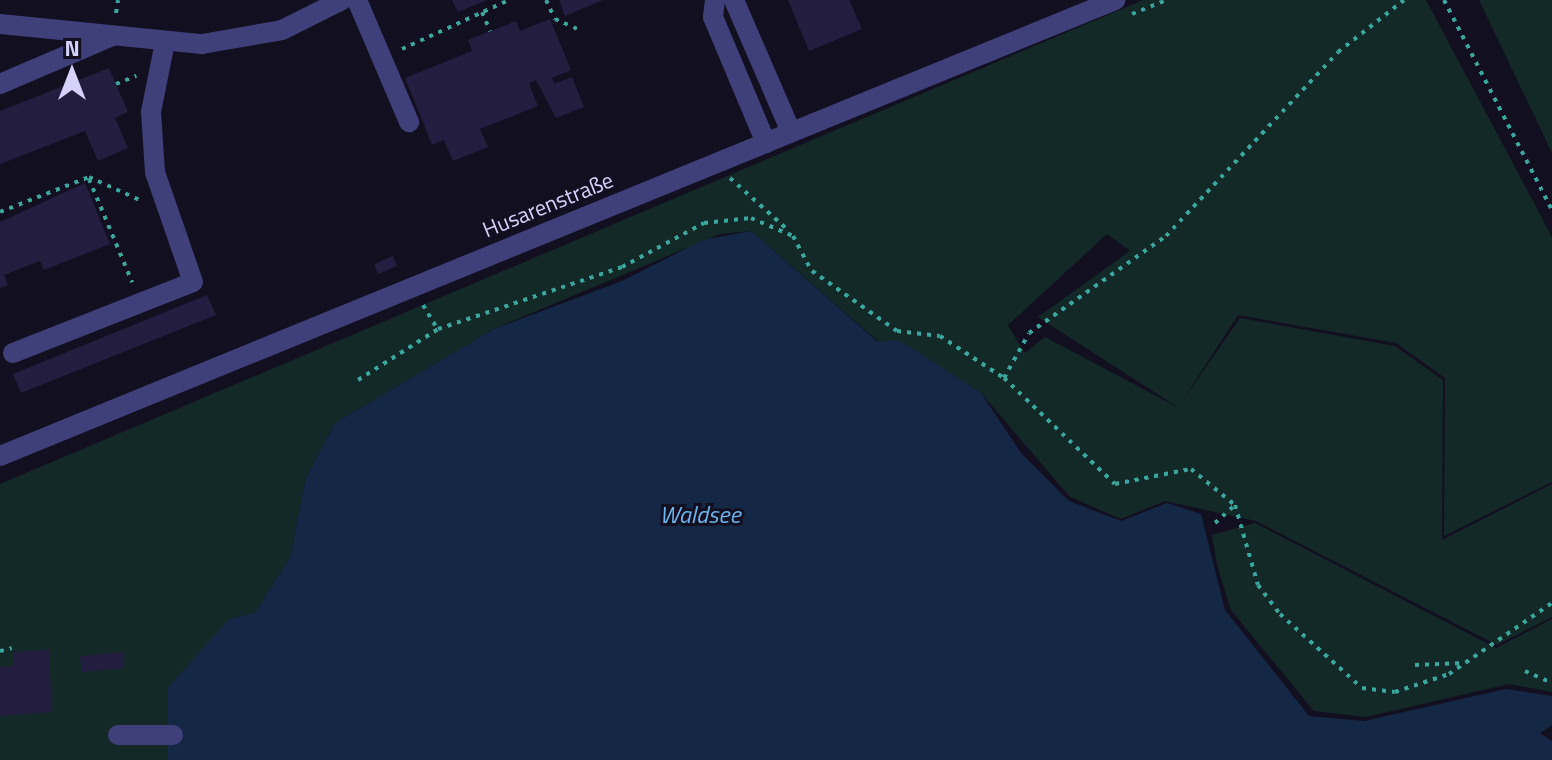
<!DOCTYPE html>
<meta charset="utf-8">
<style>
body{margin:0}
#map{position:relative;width:1552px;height:760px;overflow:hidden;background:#120f20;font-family:"Titillium Web",sans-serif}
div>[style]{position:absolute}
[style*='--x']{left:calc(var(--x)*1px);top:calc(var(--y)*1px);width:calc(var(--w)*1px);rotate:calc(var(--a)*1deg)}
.green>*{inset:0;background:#132928}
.water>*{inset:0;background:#142845}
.building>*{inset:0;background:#231d3f}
.path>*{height:4px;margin-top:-2px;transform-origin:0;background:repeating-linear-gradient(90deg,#3aa79e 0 4px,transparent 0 10px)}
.minor>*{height:20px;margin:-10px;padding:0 10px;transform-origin:10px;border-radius:10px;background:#3f3f7a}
span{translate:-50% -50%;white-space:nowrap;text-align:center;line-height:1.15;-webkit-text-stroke:6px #120f20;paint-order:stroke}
.street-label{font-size:22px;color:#d6d2fb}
.water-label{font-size:24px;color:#6bb6f1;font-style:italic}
.north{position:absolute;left:32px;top:32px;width:80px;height:80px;-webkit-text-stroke:6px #120f20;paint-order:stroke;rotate:0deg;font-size:22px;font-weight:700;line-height:32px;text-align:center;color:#d6d2fb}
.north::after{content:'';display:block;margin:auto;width:28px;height:36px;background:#d6d2fb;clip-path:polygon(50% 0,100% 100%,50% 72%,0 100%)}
</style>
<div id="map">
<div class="green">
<div style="clip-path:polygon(evenodd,1143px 0,1426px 0,1552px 237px,1552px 482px,1444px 536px,1445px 378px,1396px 343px,1238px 315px,1181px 403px,1240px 318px,1395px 346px,1443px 380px,1442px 540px,1552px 484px,1552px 617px,1497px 645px,1256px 521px,1165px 501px,1121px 519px,1070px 497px,981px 393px,899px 341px,879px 342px,751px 231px,720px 234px,494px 329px,335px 423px,306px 478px,290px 557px,255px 613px,229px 619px,173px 728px,168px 760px,0 760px,0 484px,1143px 0,1107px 234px,1130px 251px,1038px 317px,1179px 408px,1045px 337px,1025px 353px,1008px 325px,1107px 234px)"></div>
<div style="clip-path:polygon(1479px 0,1552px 0,1552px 153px)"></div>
<div style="clip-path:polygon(1255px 523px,1496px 648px,1552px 619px,1552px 692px,1509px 684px,1366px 717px,1314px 711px,1231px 610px,1217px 565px,1212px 535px)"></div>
</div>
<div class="water">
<div style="clip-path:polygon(751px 231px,878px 342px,899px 340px,981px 393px,1021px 453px,1069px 501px,1121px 521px,1167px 503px,1201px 514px,1225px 610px,1309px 716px,1364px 721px,1506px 689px,1552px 696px,1552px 725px,1540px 733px,1552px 741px,1552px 760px,168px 760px,168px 688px,229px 619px,255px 613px,290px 557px,306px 478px,335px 423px,494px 329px,622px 281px,703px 240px)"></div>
</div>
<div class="building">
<div style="clip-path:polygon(452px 0,487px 0,458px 12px)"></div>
<div style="clip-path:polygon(559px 0,603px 0,565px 16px)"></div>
<div style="clip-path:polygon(788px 0,849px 0,862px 29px,809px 51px)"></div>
<div style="clip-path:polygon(550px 19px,571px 70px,552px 78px,554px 84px,572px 77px,584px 107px,556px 118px,536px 80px,529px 83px,538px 106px,480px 129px,488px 147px,453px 161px,444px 140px,432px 145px,405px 78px,472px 51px,468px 40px,516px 21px,520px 31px)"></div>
<div style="clip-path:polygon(109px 68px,128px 112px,115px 118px,128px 148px,98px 161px,85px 131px,0 164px,0 111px)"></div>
<div style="clip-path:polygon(85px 183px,110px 244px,44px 270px,40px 261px,4px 275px,8px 285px,0 288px,0 222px)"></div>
<div style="clip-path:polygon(393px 256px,397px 266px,378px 274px,374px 264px)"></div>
<div style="clip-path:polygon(207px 295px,216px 315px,21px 393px,13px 374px)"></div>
<div style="clip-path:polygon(49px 650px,52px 712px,0 716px,0 667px,13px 666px,13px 652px)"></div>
<div style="clip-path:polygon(123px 652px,124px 668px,82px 672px,80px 656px)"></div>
</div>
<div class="path">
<div style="--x:546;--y:0;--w:21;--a:65"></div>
<div style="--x:555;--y:19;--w:24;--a:24"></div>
<div style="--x:1444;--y:0;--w:236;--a:62.8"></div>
<div style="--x:482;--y:12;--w:21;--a:67"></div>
<div style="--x:116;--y:13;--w:13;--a:-81"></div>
<div style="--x:1132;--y:14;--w:38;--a:-22"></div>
<div style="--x:402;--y:49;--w:118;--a:-24.6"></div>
<div style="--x:116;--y:84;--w:22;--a:-22"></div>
<div style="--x:730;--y:178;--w:79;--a:41.9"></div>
<div style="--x:89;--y:179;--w:112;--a:67.3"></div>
<div style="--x:0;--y:212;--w:96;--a:-21.5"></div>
<div style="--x:89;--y:177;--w:58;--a:24.4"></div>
<div style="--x:423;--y:305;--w:27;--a:59"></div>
<div style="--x:1004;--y:378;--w:51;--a:-60.9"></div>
<div style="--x:1029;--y:333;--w:168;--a:-35.3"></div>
<div style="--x:1166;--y:236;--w:252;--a:-46.9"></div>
<div style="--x:1338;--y:52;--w:84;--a:-38.2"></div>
<div style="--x:358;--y:380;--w:95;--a:-32.5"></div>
<div style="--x:438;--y:329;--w:194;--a:-18.6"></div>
<div style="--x:622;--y:267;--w:93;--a:-28.2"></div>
<div style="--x:704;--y:223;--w:47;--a:-6.1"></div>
<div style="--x:751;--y:218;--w:46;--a:23.2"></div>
<div style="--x:793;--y:236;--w:40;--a:62"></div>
<div style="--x:812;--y:271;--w:104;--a:35.2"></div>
<div style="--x:897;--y:331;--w:43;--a:6.6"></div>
<div style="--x:940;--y:336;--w:77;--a:33.3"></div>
<div style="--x:1004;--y:378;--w:153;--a:43.7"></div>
<div style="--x:1115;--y:484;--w:77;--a:-11.2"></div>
<div style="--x:1191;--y:469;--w:57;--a:39.3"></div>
<div style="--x:1235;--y:505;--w:83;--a:74"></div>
<div style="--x:1258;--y:585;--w:36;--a:53"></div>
<div style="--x:1280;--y:614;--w:110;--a:42.1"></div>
<div style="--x:1362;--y:688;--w:33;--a:7"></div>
<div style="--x:1395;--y:692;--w:57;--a:-18.4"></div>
<div style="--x:1449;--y:674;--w:125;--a:-34.6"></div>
<div style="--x:1215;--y:523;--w:27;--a:-42"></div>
<div style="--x:0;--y:651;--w:12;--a:-14"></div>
<div style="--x:1415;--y:665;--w:48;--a:-2.4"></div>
<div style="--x:1525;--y:671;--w:30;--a:24"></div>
</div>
<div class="minor">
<div style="--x:357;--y:0;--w:133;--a:66.9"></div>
<div style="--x:715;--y:0;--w:17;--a:97"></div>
<div style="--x:713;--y:17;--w:137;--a:67.2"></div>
<div style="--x:734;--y:0;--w:144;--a:66.6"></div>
<div style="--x:0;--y:24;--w:203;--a:5.7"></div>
<div style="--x:202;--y:44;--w:81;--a:-9.9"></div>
<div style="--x:282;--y:30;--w:67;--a:-26.6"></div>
<div style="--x:0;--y:84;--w:122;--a:-23.2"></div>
<div style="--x:13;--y:353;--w:193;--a:-21.5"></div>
<div style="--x:193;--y:282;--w:116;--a:-109.1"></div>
<div style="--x:155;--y:172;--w:60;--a:-93.8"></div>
<div style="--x:151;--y:112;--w:71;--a:-78.7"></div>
<div style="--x:0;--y:456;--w:1205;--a:-22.24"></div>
<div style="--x:118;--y:735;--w:55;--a:0"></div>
</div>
<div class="street-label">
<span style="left:548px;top:205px;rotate:-22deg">Husarenstraße</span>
</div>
<div class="water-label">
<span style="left:700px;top:515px">Waldsee</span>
</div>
<div class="north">N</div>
</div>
